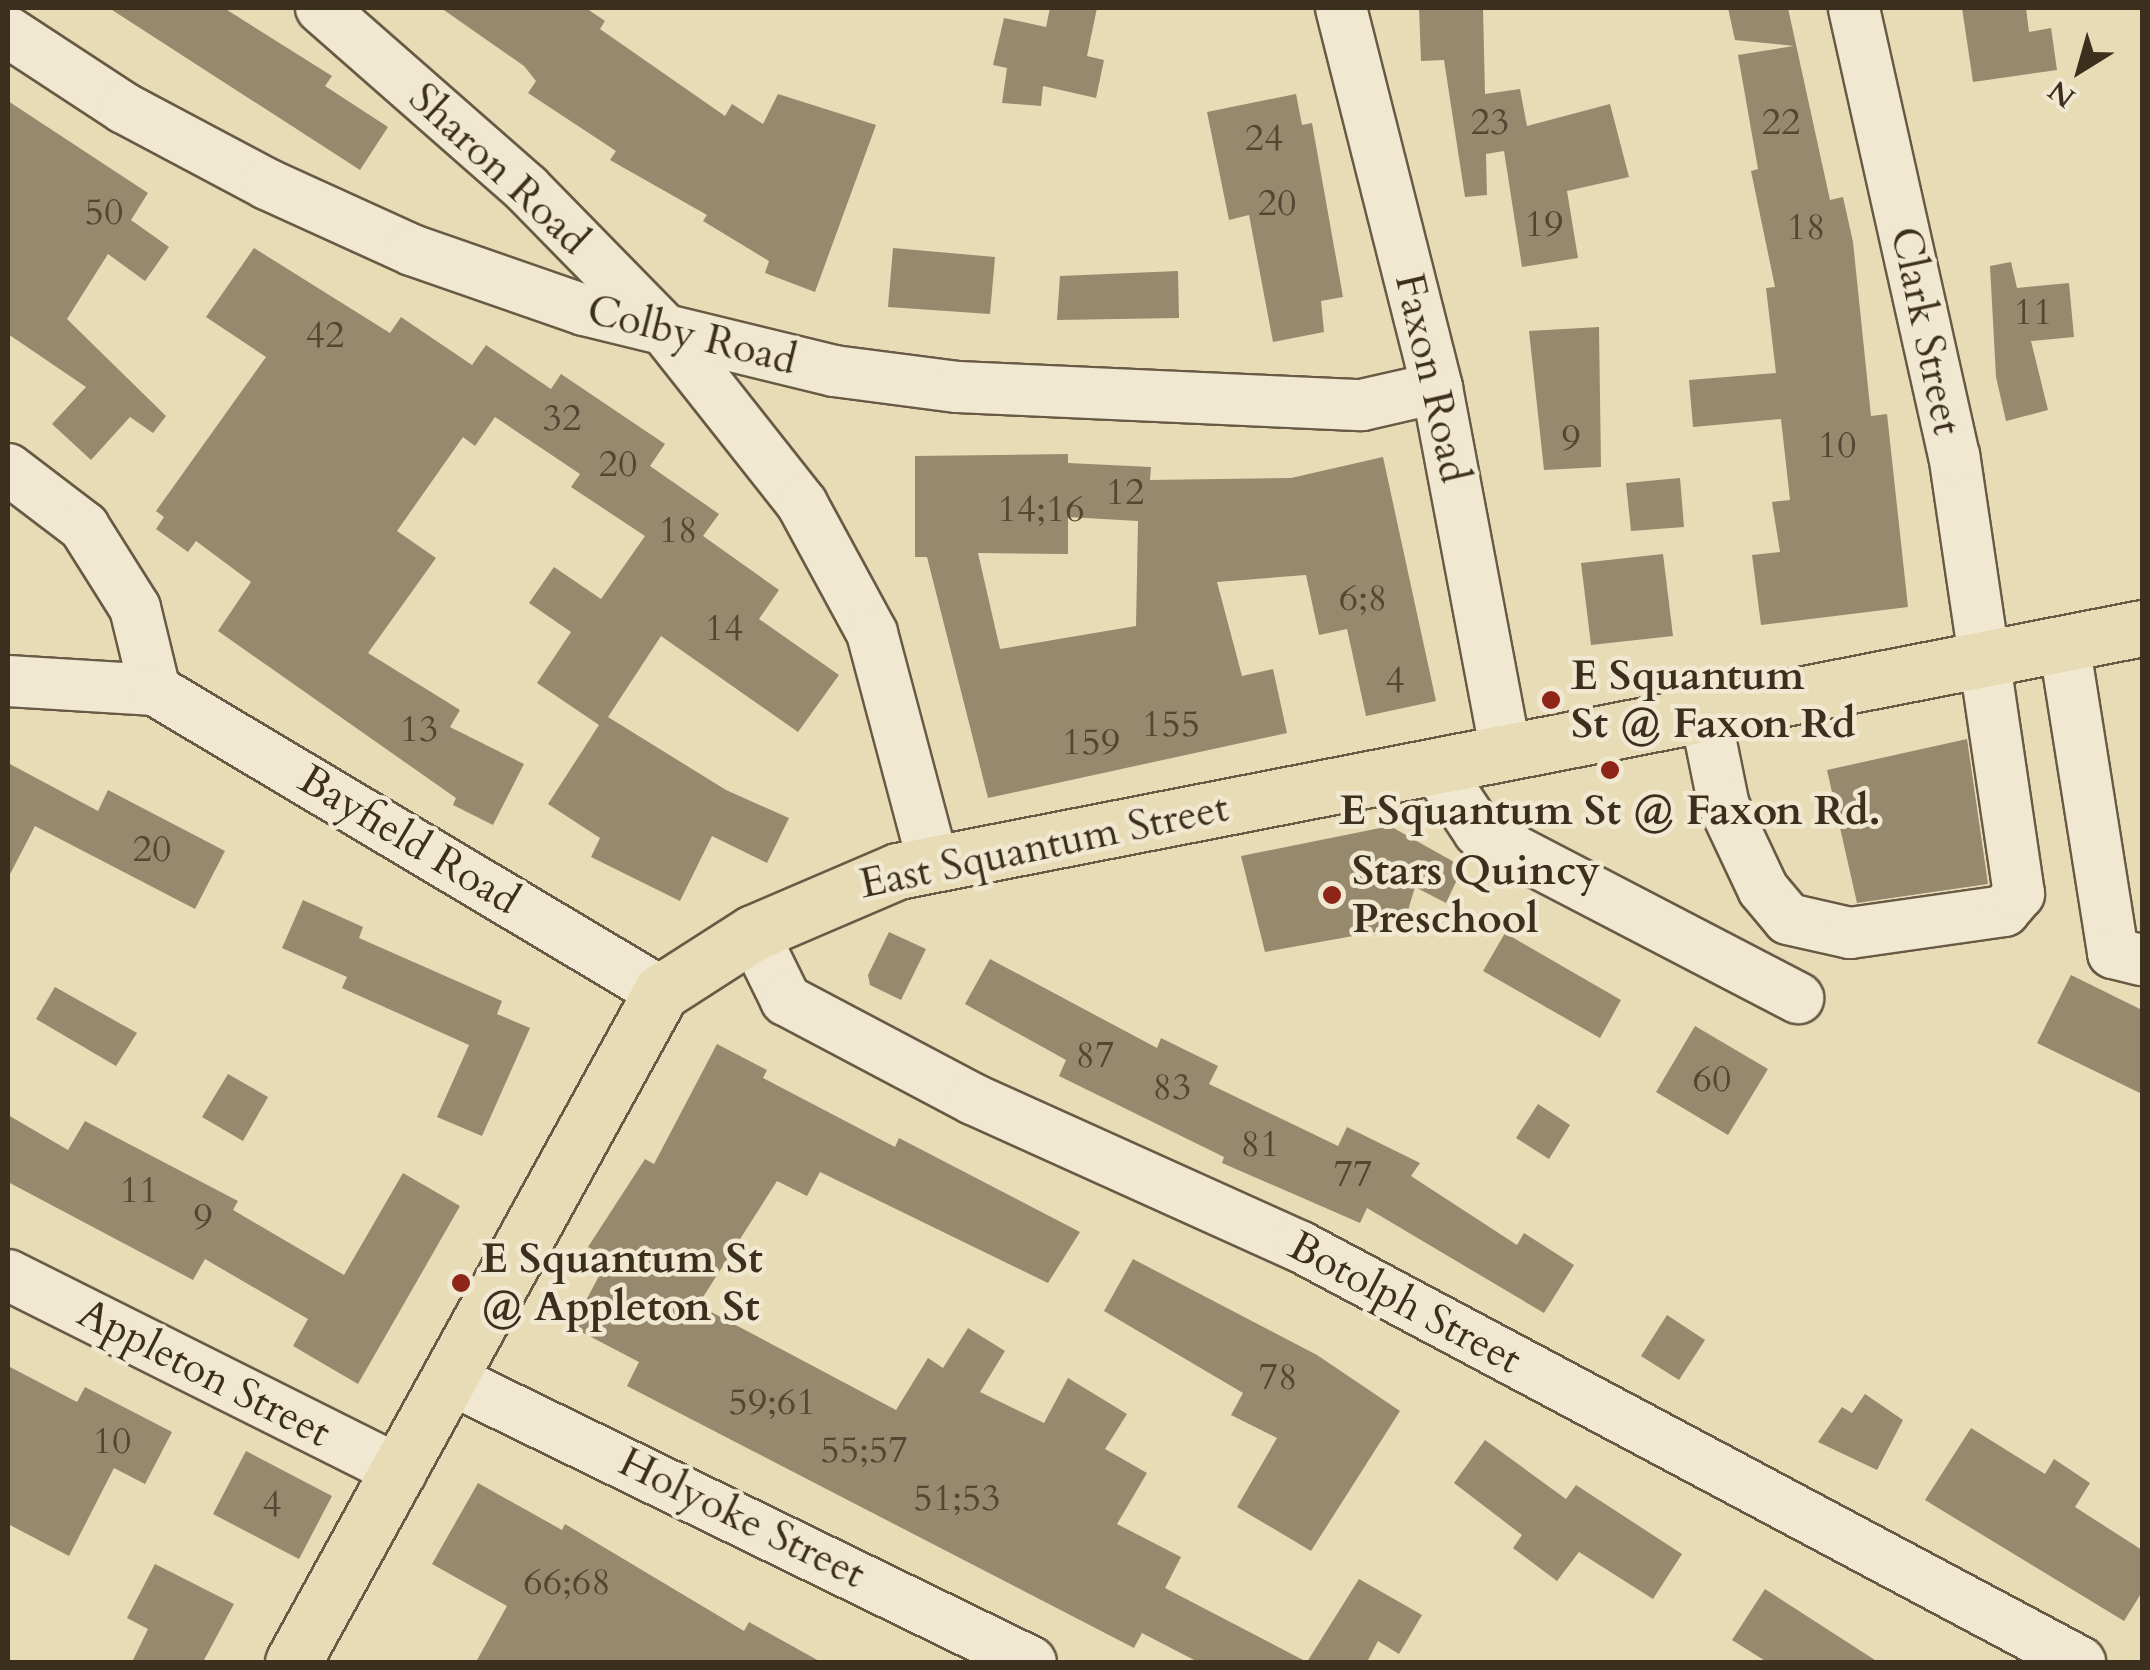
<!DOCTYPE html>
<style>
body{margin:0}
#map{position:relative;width:2150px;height:1670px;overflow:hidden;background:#e8dcb7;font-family:Cardo,serif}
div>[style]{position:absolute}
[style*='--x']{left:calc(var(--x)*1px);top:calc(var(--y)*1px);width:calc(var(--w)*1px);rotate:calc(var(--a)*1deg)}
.building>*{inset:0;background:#96896e}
.roads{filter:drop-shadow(2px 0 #685a44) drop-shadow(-2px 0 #685a44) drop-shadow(0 2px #685a44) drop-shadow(0 -2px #685a44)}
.minor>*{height:50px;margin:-25px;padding:0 25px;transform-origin:25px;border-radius:25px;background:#f0e8d0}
.major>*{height:55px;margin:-27.5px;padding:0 27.5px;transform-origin:27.5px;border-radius:27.5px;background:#e8dcb7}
.dots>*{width:28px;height:28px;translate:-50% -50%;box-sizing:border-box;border:5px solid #f0e8d0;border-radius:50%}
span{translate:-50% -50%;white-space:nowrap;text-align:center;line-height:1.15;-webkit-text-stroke:9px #f0e8d0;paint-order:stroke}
.number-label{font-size:38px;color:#534632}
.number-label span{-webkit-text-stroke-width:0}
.street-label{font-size:42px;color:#3d2f1e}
.poi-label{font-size:42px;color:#3d2f1e;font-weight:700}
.left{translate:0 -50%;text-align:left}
.frame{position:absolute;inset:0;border:10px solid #3d2f1e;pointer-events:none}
.north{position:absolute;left:2030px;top:20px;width:100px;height:100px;-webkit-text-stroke:8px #f0e8d0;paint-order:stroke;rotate:217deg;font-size:28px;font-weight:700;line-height:40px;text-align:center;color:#3d2f1e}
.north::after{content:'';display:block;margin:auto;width:35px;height:45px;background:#3d2f1e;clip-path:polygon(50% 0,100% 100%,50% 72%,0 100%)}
</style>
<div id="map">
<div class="building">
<div style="clip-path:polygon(109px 8px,224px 8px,332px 76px,325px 86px,388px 127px,360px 170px)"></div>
<div style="clip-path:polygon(441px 8px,586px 8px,605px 21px,600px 29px,725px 116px,732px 104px,763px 124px,778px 94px,876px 125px,815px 292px,765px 273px,769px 261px,703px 221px,707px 215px,610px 160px,616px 151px,528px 93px,536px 81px,524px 66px)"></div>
<div style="clip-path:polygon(1050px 8px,1097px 8px,1087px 56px,1104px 60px,1096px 98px,1043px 86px,1041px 106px,1002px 103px,1007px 68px,993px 65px,1004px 18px,1046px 27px)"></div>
<div style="clip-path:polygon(1419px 8px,1483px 8px,1485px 94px,1520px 89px,1527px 126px,1610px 104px,1629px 177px,1567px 191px,1578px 258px,1522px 267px,1504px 151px,1486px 154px,1487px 195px,1465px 197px,1444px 60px,1421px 61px)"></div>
<div style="clip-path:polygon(1728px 8px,1788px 8px,1830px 200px,1843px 197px,1853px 242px,1871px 416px,1887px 414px,1908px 607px,1761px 625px,1752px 555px,1780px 552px,1772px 502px,1790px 500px,1781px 419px,1693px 427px,1689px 380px,1776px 373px,1766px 288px,1775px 287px,1751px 171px,1758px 169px,1738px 55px,1794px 46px,1735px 40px)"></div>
<div style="clip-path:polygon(1962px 8px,2026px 8px,2029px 32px,2051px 28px,2057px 70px,1973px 82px)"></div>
<div style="clip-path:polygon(1296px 94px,1302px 125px,1312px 123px,1343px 297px,1321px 301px,1324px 332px,1273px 342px,1249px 215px,1229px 220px,1207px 112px)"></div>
<div style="clip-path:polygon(8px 101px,148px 193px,131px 220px,169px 247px,145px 281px,108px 254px,67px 319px,166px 416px,153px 433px,130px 417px,91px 460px,52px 424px,86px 387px,8px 334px)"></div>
<div style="clip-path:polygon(254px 248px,390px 333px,401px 317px,472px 365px,486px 345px,551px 389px,561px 374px,665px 444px,650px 466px,719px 514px,703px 536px,779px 590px,759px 619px,839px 675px,798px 732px,661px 636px,608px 717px,726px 790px,789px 818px,767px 863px,712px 836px,680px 901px,591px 857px,600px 838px,548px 804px,599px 725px,537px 683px,571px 632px,529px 603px,554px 567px,601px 599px,645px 536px,571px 487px,580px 474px,495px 417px,475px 446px,463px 437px,397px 531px,436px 558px,368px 653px,460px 710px,450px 727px,524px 764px,493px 825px,453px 805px,456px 798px,218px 631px,251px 582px,196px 541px,188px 552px,156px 529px,164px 517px,156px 511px,266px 357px,206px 317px)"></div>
<div style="clip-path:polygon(893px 248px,995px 257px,990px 314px,888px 307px)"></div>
<div style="clip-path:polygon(2011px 262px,2017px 288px,2069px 283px,2074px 337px,2031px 341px,2048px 410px,2006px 421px,1996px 377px,1990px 266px)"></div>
<div style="clip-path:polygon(1178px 271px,1179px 318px,1057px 320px,1060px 276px)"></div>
<div style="clip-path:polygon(1599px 327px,1601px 467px,1544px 470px,1529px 331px)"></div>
<div style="clip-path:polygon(evenodd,1068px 454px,1068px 463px,1151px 467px,1150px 480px,1291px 478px,1383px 457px,1436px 701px,1366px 716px,1347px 629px,1319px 635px,1306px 575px,1217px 582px,1242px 676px,1273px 669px,1287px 733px,988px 798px,927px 557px,915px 557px,915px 456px,1068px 454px,1068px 517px,1138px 521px,1136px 626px,1000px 649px,978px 553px,1068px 554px,1068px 517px)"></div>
<div style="clip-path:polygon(1680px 478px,1684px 527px,1631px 531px,1626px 483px)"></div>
<div style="clip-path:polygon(1663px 554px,1673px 636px,1591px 645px,1581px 563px)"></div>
<div style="clip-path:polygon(1967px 739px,1988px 884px,1857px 903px,1827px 770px)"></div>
<div style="clip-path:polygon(8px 763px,98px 811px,108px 790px,225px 851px,195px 909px,35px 826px,8px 878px)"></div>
<div style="clip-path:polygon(1390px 826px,1463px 867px,1446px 903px,1415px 887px,1403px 927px,1265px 952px,1241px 856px)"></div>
<div style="clip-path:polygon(303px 900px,363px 927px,359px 938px,502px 1001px,497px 1014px,530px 1028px,482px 1136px,437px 1117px,469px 1045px,342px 988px,347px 977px,282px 948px)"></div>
<div style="clip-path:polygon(889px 932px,926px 949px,901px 1000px,870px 985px,868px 975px)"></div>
<div style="clip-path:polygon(1505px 933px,1621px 1000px,1600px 1038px,1483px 971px)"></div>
<div style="clip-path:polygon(990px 959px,1157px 1048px,1161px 1038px,1218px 1066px,1209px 1084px,1338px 1146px,1347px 1127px,1420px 1163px,1411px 1176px,1517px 1245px,1524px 1233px,1574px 1265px,1544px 1313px,1367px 1208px,1360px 1223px,1222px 1163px,1224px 1157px,1059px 1076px,1066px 1060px,965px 1004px)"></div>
<div style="clip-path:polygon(2071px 975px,2142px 1010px,2142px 1094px,2037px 1043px)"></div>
<div style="clip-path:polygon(55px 987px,137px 1033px,116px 1066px,36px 1019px)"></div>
<div style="clip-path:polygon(1695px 1026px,1768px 1069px,1728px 1135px,1656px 1092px)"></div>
<div style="clip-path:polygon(717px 1044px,767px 1070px,763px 1078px,895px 1147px,899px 1138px,1080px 1232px,1048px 1283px,820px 1172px,807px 1196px,777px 1181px,698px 1305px,896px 1410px,928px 1358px,943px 1368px,968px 1328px,1005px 1351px,980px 1392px,1044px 1423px,1068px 1378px,1127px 1414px,1105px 1449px,1147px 1473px,1117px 1524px,1181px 1557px,1165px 1588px,1307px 1662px,1359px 1579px,1422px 1615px,1399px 1654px,1378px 1641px,1367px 1662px,1198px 1662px,1142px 1633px,1134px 1648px,627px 1386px,639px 1362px,572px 1327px,609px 1257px,588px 1247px,645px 1159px,654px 1164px)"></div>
<div style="clip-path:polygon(228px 1074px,268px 1097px,243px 1141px,202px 1117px)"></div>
<div style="clip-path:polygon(1538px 1104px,1570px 1125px,1549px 1159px,1516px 1138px)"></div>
<div style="clip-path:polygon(8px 1115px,68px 1150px,85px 1121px,238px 1201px,233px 1210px,344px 1275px,403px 1173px,460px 1206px,358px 1384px,293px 1346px,308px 1319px,205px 1259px,193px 1280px,8px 1182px)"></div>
<div style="clip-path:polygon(1133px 1259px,1317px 1355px,1400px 1411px,1311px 1551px,1237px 1507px,1277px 1438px,1231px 1415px,1243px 1393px,1104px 1311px)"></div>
<div style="clip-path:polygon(1667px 1315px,1705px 1340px,1679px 1380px,1641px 1356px)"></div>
<div style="clip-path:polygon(8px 1366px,77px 1402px,85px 1387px,172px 1432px,145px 1484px,114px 1468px,69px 1556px,8px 1524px)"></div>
<div style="clip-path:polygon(1865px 1394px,1903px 1420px,1877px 1470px,1818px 1442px,1842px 1407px,1852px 1413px)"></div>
<div style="clip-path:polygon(1971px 1428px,2045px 1474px,2054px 1459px,2090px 1483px,2075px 1507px,2142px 1550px,2142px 1592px,2124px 1621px,1925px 1500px)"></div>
<div style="clip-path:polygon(1485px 1440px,1566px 1499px,1576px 1485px,1682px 1554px,1653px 1599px,1579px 1552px,1557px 1581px,1513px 1548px,1522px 1535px,1454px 1483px)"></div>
<div style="clip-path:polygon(246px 1451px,332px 1496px,299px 1559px,213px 1514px)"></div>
<div style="clip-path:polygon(478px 1483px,562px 1530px,565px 1524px,744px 1631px,749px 1622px,821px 1662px,476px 1662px,507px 1606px,432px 1564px)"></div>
<div style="clip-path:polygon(155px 1564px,234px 1604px,203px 1662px,132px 1662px,148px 1629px,127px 1618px)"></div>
<div style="clip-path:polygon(1765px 1589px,1878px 1662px,1767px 1662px,1732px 1640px)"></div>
</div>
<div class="roads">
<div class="minor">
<div style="--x:321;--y:8;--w:274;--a:41.3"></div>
<div style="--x:527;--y:189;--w:196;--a:45.6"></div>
<div style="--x:664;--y:329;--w:223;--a:51.7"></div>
<div style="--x:802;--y:504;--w:147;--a:61.5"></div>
<div style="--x:872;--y:633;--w:241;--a:75.1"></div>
<div style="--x:1341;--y:8;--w:392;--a:75.8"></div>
<div style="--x:1437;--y:388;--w:370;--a:79.3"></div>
<div style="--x:8;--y:32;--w:139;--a:33.2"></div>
<div style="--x:124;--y:108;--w:162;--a:28"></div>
<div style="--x:267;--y:184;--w:159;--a:24.5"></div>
<div style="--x:412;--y:250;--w:182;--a:19.2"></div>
<div style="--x:584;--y:310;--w:257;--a:13.7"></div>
<div style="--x:834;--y:371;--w:125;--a:7.4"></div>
<div style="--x:958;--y:387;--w:404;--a:2.6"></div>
<div style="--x:1362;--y:405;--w:77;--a:-12.8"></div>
<div style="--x:8;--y:469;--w:96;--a:37.3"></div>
<div style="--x:84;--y:527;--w:96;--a:57.8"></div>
<div style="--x:135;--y:608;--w:84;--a:76.3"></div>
<div style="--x:2064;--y:643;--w:314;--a:81"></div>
<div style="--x:2113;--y:953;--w:30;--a:14"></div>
<div style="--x:8;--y:681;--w:147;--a:3.5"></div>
<div style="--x:155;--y:690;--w:589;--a:30.83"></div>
<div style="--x:1705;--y:713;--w:95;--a:78.5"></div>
<div style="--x:1724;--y:806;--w:92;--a:64.8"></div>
<div style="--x:1763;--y:889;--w:39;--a:50"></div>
<div style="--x:1788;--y:919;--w:64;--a:12.7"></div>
<div style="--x:1850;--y:933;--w:156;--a:-8.1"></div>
<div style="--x:2004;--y:911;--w:23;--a:-49"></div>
<div style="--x:2019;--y:894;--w:443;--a:-98.4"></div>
<div style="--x:1954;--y:456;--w:459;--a:-102.6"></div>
<div style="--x:1435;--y:766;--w:79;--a:56.3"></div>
<div style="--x:1479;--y:832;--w:360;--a:27.5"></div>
<div style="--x:753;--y:933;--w:75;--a:63.8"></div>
<div style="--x:786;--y:1000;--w:212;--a:27.9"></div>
<div style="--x:973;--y:1099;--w:358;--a:24.3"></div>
<div style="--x:1299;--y:1246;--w:885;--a:28.04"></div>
<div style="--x:8;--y:1275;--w:440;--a:26.6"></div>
<div style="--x:450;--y:1379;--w:646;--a:25.97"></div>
</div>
<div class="major">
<div style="--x:293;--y:1662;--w:764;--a:-61.22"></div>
<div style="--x:661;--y:992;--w:109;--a:-32.7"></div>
<div style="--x:753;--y:933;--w:158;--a:-23.2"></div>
<div style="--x:898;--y:871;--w:1268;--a:-11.05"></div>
</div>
</div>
<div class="dots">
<div style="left:1551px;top:700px;background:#8f2418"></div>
<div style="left:1610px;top:770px;background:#8f2418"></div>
<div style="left:1332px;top:895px;background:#8f2418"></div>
<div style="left:461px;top:1283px;background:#8f2418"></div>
</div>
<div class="number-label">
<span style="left:1490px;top:123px">23</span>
<span style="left:1781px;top:123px">22</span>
<span style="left:1264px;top:139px">24</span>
<span style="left:1277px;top:204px">20</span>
<span style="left:104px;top:213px">50</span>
<span style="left:1544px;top:225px">19</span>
<span style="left:1806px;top:228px">18</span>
<span style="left:2033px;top:313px">11</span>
<span style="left:325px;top:336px">42</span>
<span style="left:562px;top:419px">32</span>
<span style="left:1571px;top:439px">9</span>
<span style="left:1837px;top:446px">10</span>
<span style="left:618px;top:465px">20</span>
<span style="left:1125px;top:493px">12</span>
<span style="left:1041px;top:510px">14;16</span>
<span style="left:678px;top:531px">18</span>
<span style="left:1363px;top:599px">6;8</span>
<span style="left:724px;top:629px">14</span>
<span style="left:1395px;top:681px">4</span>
<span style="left:1171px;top:725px">155</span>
<span style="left:419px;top:730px">13</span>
<span style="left:1091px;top:743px">159</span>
<span style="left:152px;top:850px">20</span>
<span style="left:1095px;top:1056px">87</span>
<span style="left:1712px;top:1080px">60</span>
<span style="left:1172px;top:1088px">83</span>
<span style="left:1260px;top:1145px">81</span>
<span style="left:1353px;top:1175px">77</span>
<span style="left:139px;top:1191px">11</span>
<span style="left:203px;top:1218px">9</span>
<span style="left:1278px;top:1378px">78</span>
<span style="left:772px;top:1403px">59;61</span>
<span style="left:112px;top:1442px">10</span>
<span style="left:864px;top:1451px">55;57</span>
<span style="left:957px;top:1499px">51;53</span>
<span style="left:272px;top:1505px">4</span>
<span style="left:567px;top:1583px">66;68</span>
</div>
<div class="street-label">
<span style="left:499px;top:169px;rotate:43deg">Sharon Road</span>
<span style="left:1926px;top:331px;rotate:78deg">Clark Street</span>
<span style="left:692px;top:335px;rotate:14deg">Colby Road</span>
<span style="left:1432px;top:378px;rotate:77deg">Faxon Road</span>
<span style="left:409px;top:840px;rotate:31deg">Bayfield Road</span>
<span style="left:1044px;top:846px;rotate:-12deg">East Squantum Street</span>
<span style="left:1405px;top:1303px;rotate:28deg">Botolph Street</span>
<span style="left:204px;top:1373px;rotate:27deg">Appleton Street</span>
<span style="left:742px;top:1518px;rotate:26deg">Holyoke Street</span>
</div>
<div class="poi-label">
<span class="left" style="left:1571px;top:700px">E Squantum<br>St @ Faxon Rd</span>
<span style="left:1610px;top:811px">E Squantum St @ Faxon Rd.</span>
<span class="left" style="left:1352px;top:895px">Stars Quincy<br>Preschool</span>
<span class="left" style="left:481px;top:1283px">E Squantum St<br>@ Appleton St</span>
</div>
<div class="frame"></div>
<div class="north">N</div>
</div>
